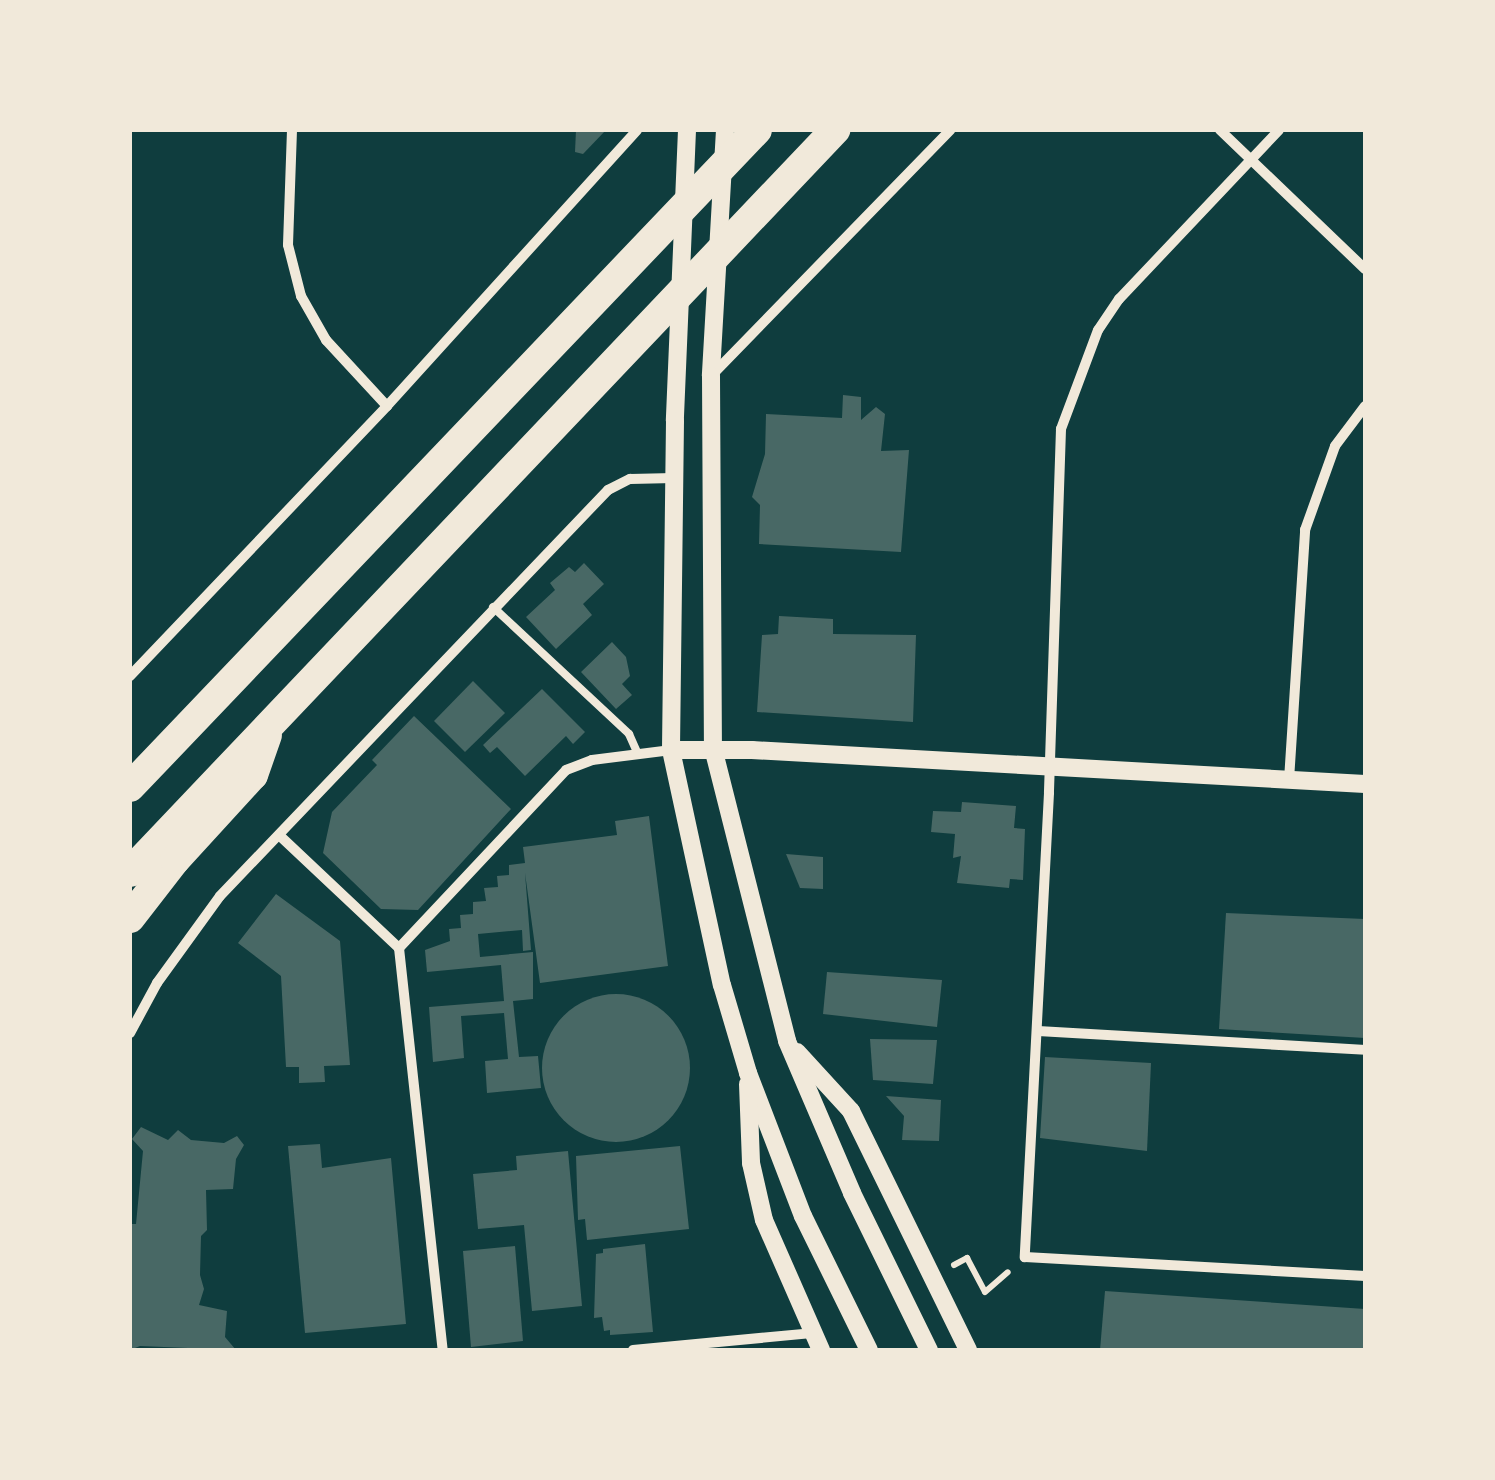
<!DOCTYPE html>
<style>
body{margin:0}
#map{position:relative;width:1495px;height:1480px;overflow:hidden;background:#0f3d3e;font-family:Signika,sans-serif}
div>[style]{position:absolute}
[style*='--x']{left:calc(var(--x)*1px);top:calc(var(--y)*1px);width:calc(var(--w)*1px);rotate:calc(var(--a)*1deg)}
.building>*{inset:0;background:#486865}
.round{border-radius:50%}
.path>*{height:6px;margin:-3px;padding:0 3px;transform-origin:3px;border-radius:3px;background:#f1e9da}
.service>*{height:8px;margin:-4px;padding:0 4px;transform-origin:4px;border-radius:4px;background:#f1e9da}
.minor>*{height:10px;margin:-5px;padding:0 5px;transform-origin:5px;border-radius:5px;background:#f1e9da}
.tertiary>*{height:18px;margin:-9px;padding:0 9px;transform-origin:9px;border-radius:9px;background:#f1e9da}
.motorway>*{height:30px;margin:-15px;padding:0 15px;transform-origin:15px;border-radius:15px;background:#f1e9da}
span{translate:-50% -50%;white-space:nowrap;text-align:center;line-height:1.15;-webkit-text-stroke:8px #f1e9da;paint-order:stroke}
.frame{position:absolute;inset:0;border:132px solid #f1e9da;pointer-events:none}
</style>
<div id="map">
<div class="building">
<div style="clip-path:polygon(576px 130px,606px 130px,583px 154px,575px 152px)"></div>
<div style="clip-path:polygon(843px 395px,861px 397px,861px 420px,876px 407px,885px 414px,881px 451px,909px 450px,901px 552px,759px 544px,760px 505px,752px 497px,765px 454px,766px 414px,842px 418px)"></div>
<div style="clip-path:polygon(584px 563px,604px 584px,583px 604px,592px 615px,556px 649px,526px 617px,555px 590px,550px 583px,569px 567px,575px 572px)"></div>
<div style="clip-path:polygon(779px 616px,833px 619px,833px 634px,916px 635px,913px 722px,757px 712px,762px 635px,778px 634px)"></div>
<div style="clip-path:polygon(612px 642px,626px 657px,630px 676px,622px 684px,632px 695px,616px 709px,581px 672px)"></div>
<div style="clip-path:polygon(473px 681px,505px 713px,465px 752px,434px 721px)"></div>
<div style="clip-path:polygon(542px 689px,585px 732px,573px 744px,566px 736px,525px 776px,497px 747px,490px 753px,483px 745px)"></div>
<div style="clip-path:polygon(414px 716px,511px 809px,418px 910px,381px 909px,323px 853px,332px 812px,377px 765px,372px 760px)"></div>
<div style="clip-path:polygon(962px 802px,1016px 806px,1014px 828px,1025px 829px,1023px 880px,1010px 879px,1009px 888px,957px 883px,961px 856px,953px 858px,955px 834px,931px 832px,933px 811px,961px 812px)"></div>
<div style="clip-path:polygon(649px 816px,668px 966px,540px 983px,525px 873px,531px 950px,523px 951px,522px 930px,478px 934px,480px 957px,533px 952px,533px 999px,513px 1001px,519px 1057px,538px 1056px,541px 1088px,487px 1093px,485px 1061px,508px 1059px,504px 1013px,461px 1016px,464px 1058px,433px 1062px,429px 1007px,504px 1001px,501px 965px,427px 972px,425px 950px,450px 941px,449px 929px,461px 928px,460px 915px,473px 914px,473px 902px,486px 901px,484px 888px,498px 887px,497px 876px,509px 875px,509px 865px,525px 863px,523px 847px,617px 835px,615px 821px)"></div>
<div style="clip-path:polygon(786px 854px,823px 857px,823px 889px,800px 888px)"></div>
<div style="clip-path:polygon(276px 894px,340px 941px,350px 1065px,324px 1066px,325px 1082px,299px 1083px,299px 1067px,286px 1067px,281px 976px,238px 943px)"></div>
<div style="clip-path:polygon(1226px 913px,1365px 919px,1365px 1038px,1219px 1029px)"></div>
<div style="clip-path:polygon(827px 972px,942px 980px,937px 1027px,823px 1014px)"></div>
<div class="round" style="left:542px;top:994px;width:148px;height:148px"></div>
<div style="clip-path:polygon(870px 1039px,937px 1040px,933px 1084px,873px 1080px)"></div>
<div style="clip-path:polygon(1045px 1057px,1151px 1063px,1147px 1151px,1040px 1138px)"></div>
<div style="clip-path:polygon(886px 1096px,941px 1100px,939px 1141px,902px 1140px,904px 1116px)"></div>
<div style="clip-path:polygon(141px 1127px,168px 1140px,178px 1130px,191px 1140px,224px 1143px,237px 1136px,244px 1145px,236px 1159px,233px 1189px,206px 1190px,207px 1230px,201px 1236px,200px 1275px,204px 1289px,199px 1305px,227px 1311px,225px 1337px,236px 1350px,140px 1346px,130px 1350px,130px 1224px,136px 1224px,143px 1151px,132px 1139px)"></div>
<div style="clip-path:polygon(320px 1144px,322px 1168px,391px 1158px,406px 1324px,305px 1333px,288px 1146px)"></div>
<div style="clip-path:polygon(680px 1146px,689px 1229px,587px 1240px,585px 1219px,578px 1220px,576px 1156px)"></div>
<div style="clip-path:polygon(568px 1151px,582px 1306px,532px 1311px,524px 1225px,478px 1229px,473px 1174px,517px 1170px,516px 1156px)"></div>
<div style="clip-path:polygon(645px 1244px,653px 1332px,610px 1335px,610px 1330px,604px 1331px,602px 1317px,594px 1318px,596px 1254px,603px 1253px,603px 1249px)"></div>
<div style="clip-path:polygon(515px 1246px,523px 1341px,471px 1347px,463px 1251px)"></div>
<div style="clip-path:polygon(1105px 1291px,1365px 1309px,1365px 1350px,1100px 1350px)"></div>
</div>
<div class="path">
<div style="--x:954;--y:1265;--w:15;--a:-28"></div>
<div style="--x:967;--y:1258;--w:38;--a:62"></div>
<div style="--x:985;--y:1292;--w:30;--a:-41"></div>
</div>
<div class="service">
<div style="--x:493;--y:607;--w:186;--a:43"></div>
<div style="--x:629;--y:734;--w:22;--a:66"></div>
</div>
<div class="minor">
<div style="--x:292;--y:130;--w:115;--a:92"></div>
<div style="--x:288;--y:245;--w:53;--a:75.7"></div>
<div style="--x:301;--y:296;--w:51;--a:60.4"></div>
<div style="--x:326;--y:340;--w:90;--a:47.3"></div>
<div style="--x:1220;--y:130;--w:201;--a:43.8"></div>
<div style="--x:1279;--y:130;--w:233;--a:133.4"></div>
<div style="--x:1119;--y:299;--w:37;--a:124"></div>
<div style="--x:1098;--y:330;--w:106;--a:110.5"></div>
<div style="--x:1061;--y:429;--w:364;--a:91.9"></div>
<div style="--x:1049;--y:793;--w:465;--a:93"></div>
<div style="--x:1025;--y:1257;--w:341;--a:3.2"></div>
<div style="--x:714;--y:373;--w:339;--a:-45.8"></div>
<div style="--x:130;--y:676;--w:373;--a:-46.4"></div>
<div style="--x:387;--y:406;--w:372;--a:-47.8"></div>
<div style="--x:1289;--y:780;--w:251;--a:-86.3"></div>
<div style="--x:1305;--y:530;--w:89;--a:-70.3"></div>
<div style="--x:1335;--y:446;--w:50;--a:-53.1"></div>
<div style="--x:279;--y:835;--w:165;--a:43.3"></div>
<div style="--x:399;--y:948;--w:404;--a:83.8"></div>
<div style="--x:399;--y:948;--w:244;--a:-46.8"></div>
<div style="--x:566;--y:770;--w:28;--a:-21"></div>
<div style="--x:592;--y:760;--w:80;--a:-7.2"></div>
<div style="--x:1038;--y:1031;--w:328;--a:3.3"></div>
<div style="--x:130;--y:1033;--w:57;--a:-61.6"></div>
<div style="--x:157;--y:983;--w:107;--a:-54.1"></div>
<div style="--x:220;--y:896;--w:562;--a:-46.3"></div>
<div style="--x:608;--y:490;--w:25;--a:-27"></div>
<div style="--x:630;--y:479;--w:44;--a:-1.3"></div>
<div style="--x:633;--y:1350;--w:182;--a:-5.4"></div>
</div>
<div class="tertiary">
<div style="--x:687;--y:130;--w:291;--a:92.4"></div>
<div style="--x:675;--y:421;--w:329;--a:90.7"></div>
<div style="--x:671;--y:750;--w:240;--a:77.8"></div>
<div style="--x:722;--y:985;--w:92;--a:73.5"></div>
<div style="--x:748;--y:1073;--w:153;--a:69"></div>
<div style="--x:803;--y:1216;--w:149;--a:63.8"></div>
<div style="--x:725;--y:130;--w:246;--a:93.3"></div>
<div style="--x:711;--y:376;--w:372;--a:89.7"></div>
<div style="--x:713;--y:748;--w:302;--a:75.8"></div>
<div style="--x:787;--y:1041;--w:165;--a:66.8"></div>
<div style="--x:852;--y:1193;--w:175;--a:63.9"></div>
<div style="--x:671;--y:750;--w:81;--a:0"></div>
<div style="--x:752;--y:750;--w:614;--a:3.17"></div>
<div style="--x:797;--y:1052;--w:80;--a:47.5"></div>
<div style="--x:851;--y:1111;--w:266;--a:63.9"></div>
<div style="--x:748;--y:1084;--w:79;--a:87.8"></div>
<div style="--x:751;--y:1163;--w:58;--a:77.2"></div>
<div style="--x:764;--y:1220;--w:142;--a:66.3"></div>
</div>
<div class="motorway">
<div style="--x:130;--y:787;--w:908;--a:-46.34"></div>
<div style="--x:130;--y:872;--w:1024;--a:-46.46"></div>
<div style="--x:130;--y:918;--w:73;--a:-52.2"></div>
<div style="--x:175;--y:860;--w:115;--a:-47.5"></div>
<div style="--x:253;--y:775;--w:42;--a:-70.7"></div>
</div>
<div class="frame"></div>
</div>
